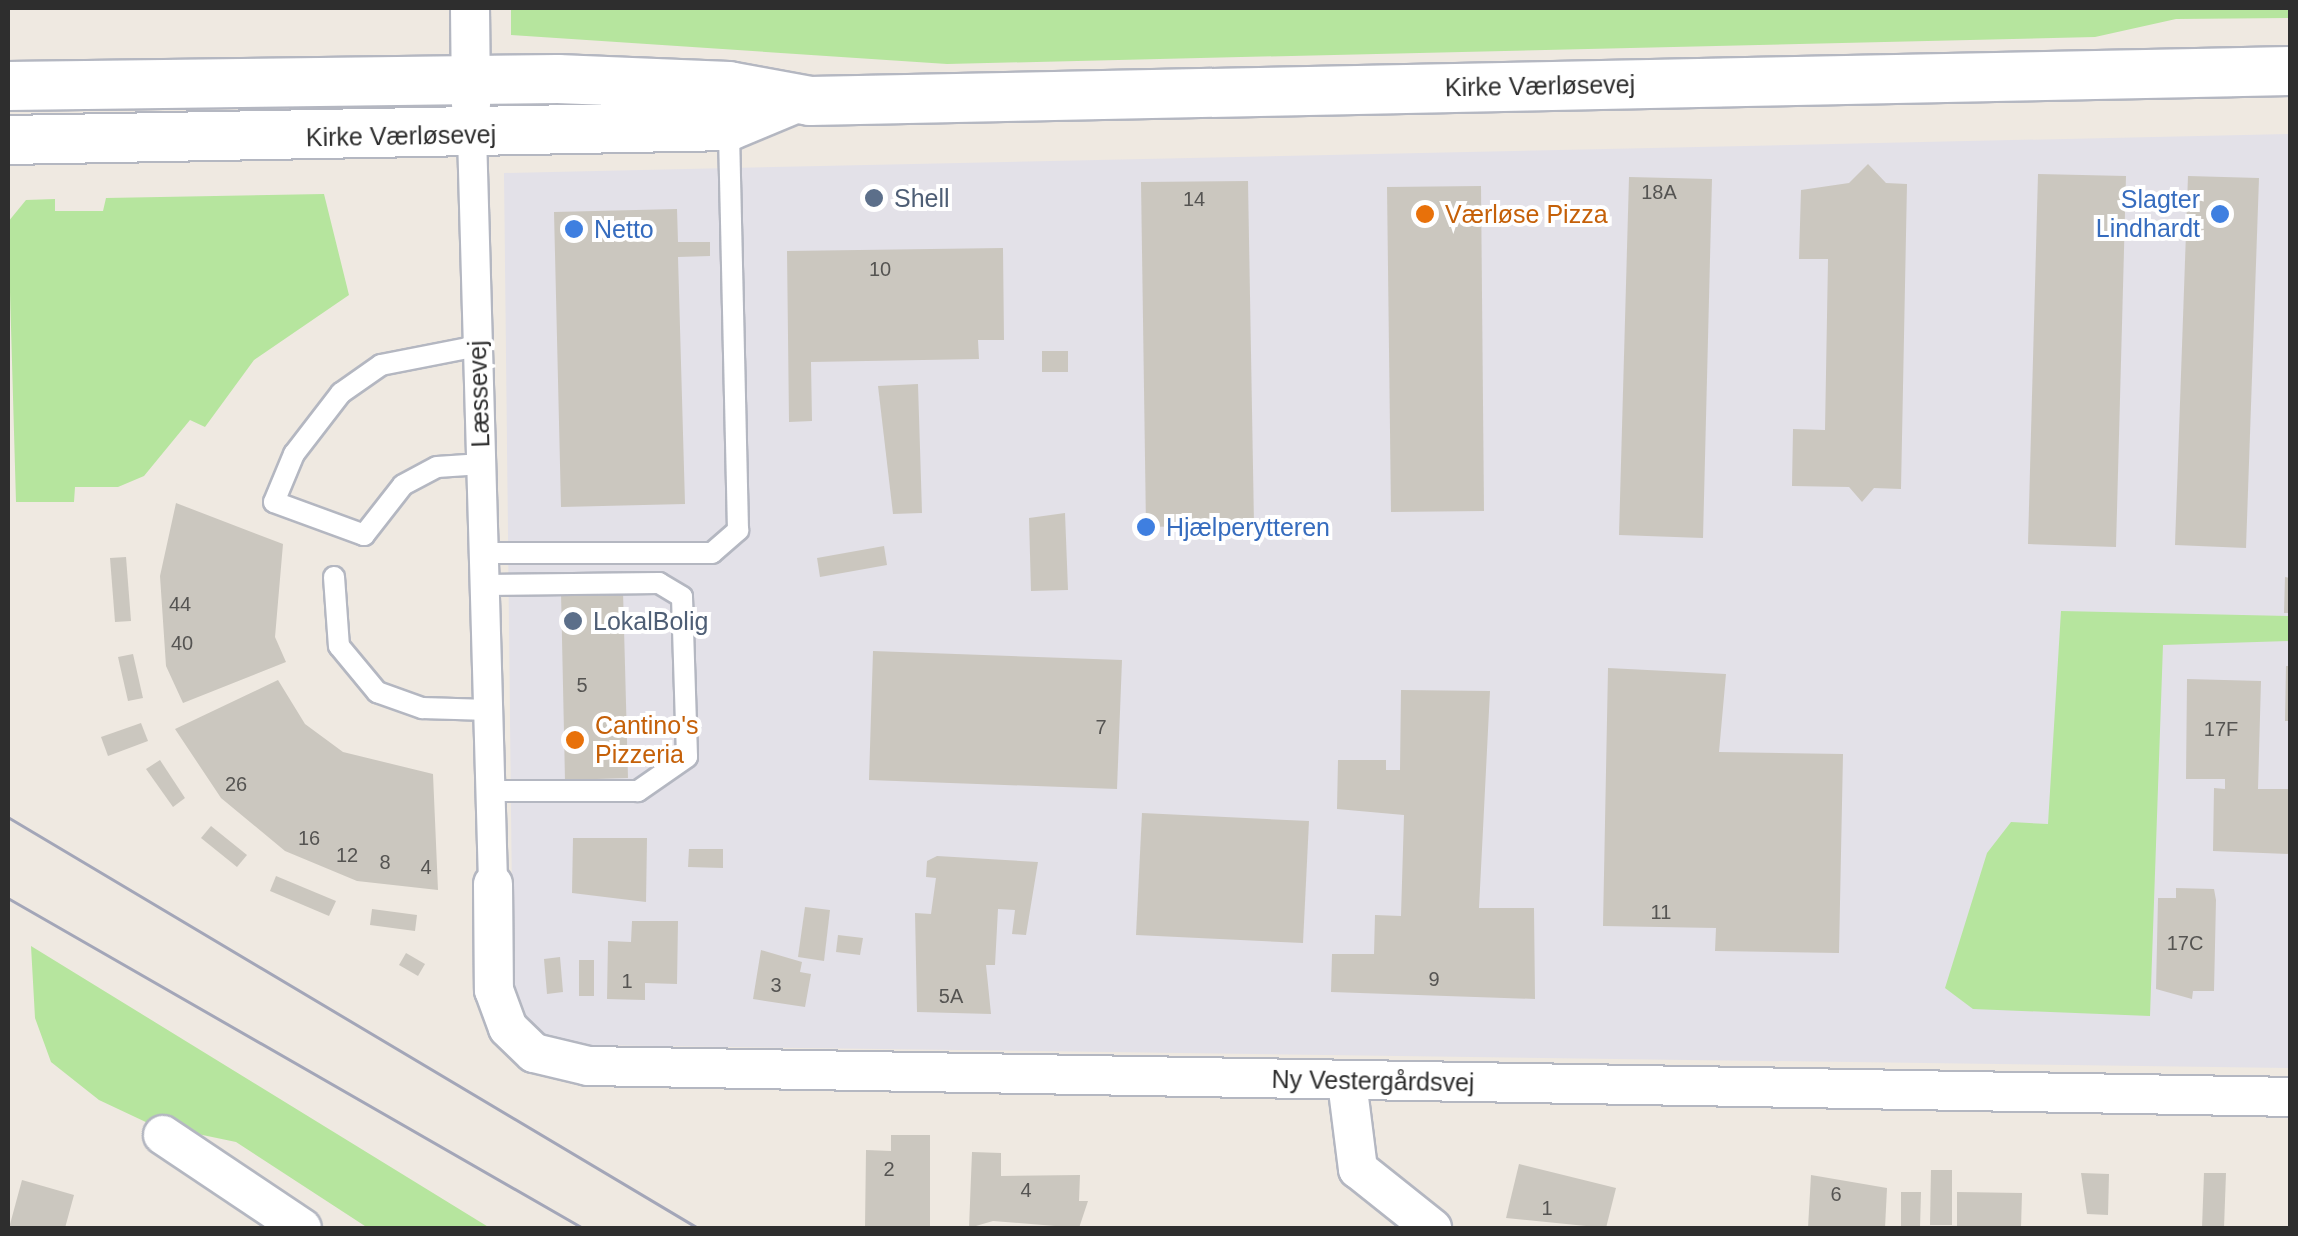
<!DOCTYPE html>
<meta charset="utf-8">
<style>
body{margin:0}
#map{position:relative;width:2298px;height:1236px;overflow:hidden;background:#efe9e1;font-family:Arial,sans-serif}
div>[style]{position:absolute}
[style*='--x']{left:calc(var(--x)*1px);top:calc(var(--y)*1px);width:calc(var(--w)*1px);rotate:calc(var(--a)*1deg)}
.industrial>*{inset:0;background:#e3e1e8}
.green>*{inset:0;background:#b6e59e}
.building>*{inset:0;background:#cbc7bf}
.roads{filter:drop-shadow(2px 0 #b4b7c1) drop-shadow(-2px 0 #b4b7c1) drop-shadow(0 2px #b4b7c1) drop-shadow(0 -2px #b4b7c1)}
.service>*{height:20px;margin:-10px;padding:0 10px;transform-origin:10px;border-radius:10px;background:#fff}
.pedestrian>*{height:28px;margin:-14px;padding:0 14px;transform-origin:14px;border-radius:14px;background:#fff}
.minor>*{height:38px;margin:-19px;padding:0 19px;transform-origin:19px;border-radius:19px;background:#fff}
.tertiary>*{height:48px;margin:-24px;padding:0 24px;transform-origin:24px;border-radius:24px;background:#fff}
.tram>*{height:2.5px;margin:-1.25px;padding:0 1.25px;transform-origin:1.25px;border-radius:1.25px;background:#a3a6b8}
.dots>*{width:28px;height:28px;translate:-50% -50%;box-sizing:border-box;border:5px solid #fff;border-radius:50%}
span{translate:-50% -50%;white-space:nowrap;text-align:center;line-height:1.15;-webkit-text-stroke:8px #fff;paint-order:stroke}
.number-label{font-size:20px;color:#555452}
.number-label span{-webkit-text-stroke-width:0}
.street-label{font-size:25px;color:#2e2e2e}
.service-label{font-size:25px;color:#4e5e75}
.left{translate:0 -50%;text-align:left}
.shop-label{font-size:25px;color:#366cbe}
.right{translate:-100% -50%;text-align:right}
.food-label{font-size:25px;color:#c56008}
.frame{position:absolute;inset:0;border:10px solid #2e2e2e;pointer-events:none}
</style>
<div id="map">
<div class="industrial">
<div style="clip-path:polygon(2290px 134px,2290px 1068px,583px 1045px,532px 1033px,513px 990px,504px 173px)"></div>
</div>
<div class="green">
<div style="clip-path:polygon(511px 8px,2290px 8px,2290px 18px,2176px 19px,2095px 37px,947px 64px,511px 35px)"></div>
<div style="clip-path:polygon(324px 194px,349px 295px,254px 360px,205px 427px,190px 420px,144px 476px,118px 487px,75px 487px,74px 502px,16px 502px,8px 222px,26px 200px,55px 199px,55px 211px,103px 211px,106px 198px)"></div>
<div style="clip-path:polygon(2061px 611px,2290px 616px,2290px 641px,2163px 645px,2150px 1016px,1973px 1009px,1945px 988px,1987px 853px,2011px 822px,2048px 824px)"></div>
<div style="clip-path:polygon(31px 946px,490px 1228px,368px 1228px,236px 1142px,150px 1124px,99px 1100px,51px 1062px,35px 1018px)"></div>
</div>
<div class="building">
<div style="clip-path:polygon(1868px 164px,1886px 183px,1907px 184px,1901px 489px,1874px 488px,1862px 502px,1849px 487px,1792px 486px,1793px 429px,1825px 430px,1828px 259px,1799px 259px,1801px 190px,1849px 183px)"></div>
<div style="clip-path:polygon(2038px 174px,2126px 176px,2116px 547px,2028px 544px)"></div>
<div style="clip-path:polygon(2188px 176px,2259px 178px,2246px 548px,2175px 545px)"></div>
<div style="clip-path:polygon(1629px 177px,1712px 179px,1703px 538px,1619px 535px)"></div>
<div style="clip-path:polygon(1248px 181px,1254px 525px,1146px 527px,1141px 182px)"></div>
<div style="clip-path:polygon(1481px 186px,1484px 511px,1391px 512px,1387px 187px)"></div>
<div style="clip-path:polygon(677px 209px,678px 242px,710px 242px,710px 256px,678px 257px,685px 504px,561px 507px,554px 212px)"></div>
<div style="clip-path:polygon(1003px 248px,1004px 340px,978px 340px,979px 359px,811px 362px,812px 421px,789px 422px,787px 251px)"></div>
<div style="clip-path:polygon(1042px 351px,1068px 351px,1068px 372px,1042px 372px)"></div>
<div style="clip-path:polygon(918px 384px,922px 513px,893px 514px,878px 386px)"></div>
<div style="clip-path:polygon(176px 503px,283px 544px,275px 637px,286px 662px,183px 703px,166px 666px,160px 576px)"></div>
<div style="clip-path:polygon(1065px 513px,1068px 590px,1031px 591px,1029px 518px)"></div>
<div style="clip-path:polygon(884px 546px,887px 565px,820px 577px,817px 558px)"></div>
<div style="clip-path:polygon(126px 557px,131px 621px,115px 622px,110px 558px)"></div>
<div style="clip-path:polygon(2285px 577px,2290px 578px,2290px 613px,2284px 613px)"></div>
<div style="clip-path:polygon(623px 591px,628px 778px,565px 780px,561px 592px)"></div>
<div style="clip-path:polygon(873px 651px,1122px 660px,1117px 789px,869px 780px)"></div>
<div style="clip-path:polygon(133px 654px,143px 698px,128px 701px,118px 657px)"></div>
<div style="clip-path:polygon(2286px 666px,2290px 666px,2290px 721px,2285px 721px)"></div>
<div style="clip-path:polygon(1608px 668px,1726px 674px,1719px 752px,1843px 754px,1839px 953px,1715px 951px,1716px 928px,1603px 926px)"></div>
<div style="clip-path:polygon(2187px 679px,2261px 681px,2258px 789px,2290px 789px,2290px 854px,2213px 851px,2214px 788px,2225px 789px,2225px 779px,2186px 779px)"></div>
<div style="clip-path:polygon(278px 680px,305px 724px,343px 752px,433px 774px,438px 890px,357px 881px,285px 851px,221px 798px,175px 729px)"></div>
<div style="clip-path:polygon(1401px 690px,1490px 691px,1479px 908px,1534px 908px,1535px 999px,1331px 992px,1332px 954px,1374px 954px,1375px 915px,1401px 916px,1404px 815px,1337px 809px,1338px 760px,1386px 760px,1386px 770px,1400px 770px)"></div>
<div style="clip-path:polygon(141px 723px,148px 741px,108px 756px,101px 737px)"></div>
<div style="clip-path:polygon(160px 760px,185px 798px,173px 807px,146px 769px)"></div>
<div style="clip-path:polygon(1142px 813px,1309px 821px,1303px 943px,1136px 935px)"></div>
<div style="clip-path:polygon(211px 826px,247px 855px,237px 867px,201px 838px)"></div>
<div style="clip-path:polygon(573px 838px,647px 838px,646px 902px,572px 893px)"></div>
<div style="clip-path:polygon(689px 849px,723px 849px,723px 868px,688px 867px)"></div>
<div style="clip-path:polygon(937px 856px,1038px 862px,1026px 935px,1012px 934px,1015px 910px,998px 909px,995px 965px,986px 965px,991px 1014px,917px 1012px,915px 913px,931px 914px,936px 878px,926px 877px,927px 861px)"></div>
<div style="clip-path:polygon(276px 876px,336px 901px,329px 916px,270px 891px)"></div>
<div style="clip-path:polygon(2176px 888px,2214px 889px,2216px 900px,2214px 991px,2193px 991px,2192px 999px,2156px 989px,2158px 898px,2176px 898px)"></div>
<div style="clip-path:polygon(805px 907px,830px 910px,824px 961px,798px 957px)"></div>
<div style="clip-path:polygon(372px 909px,417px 915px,415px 931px,370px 925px)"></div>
<div style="clip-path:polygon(632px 921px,678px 921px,677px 984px,645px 983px,645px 1000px,607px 999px,608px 941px,631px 942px)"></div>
<div style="clip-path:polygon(838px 935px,863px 938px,860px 955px,836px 952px)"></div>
<div style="clip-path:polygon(761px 950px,802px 962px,800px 972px,811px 974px,805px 1007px,753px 999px)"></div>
<div style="clip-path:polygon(406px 953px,425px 964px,418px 976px,399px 965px)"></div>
<div style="clip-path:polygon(560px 957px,563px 992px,547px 994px,544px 959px)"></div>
<div style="clip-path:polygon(579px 960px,594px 960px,594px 996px,579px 996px)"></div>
<div style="clip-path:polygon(891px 1135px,930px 1135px,930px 1228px,865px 1227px,866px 1150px,891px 1151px)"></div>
<div style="clip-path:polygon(972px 1152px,1001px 1153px,1001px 1176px,1080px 1175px,1079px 1201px,1088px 1201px,1079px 1228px,993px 1221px,969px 1228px)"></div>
<div style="clip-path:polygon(1519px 1164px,1616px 1188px,1606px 1228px,1506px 1218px)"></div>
<div style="clip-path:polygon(1931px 1170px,1952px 1170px,1952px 1225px,1930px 1225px)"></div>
<div style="clip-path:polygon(2081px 1173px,2109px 1174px,2108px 1215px,2087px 1214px)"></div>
<div style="clip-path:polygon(2204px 1173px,2226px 1173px,2224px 1228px,2202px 1228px)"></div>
<div style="clip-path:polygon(1811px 1175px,1887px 1188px,1885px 1228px,1808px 1228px)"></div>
<div style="clip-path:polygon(22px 1180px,74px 1195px,65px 1228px,9px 1228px)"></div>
<div style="clip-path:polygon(1901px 1192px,1921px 1192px,1920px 1228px,1901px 1228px)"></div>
<div style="clip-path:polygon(1957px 1192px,2022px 1193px,2021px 1228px,1957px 1228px)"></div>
</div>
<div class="roads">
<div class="service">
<div style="--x:478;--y:346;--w:99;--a:168.9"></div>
<div style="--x:381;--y:365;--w:49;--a:145"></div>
<div style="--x:341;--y:393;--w:77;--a:127.6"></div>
<div style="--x:294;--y:454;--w:52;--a:112.6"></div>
<div style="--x:274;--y:502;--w:96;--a:20.1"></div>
<div style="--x:364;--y:535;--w:63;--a:-52"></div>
<div style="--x:403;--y:485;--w:38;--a:-28"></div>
<div style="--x:437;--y:467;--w:45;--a:-3.8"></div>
<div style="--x:485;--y:553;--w:227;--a:0"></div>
<div style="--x:712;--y:553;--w:35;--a:-41"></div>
<div style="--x:738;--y:530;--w:406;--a:-91.3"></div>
<div style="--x:334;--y:577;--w:69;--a:85.9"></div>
<div style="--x:339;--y:646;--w:60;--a:50.4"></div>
<div style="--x:377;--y:692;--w:48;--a:19.6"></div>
<div style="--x:422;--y:708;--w:67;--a:1.7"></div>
<div style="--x:486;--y:585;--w:173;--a:-0.7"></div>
<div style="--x:659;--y:583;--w:27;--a:31"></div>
<div style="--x:682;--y:597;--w:160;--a:88.2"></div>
<div style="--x:687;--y:757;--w:60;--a:145.2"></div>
<div style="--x:638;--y:791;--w:148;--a:180"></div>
</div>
<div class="pedestrian">
<div style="--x:472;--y:135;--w:749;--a:88.39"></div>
</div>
<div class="minor">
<div style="--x:470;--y:8;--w:97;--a:89.4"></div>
<div style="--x:493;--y:884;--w:106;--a:89.5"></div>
<div style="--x:494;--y:990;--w:40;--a:69.8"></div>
<div style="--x:508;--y:1028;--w:36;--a:44"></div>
<div style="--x:534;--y:1053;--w:56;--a:13.5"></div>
<div style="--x:588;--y:1066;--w:1702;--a:1.04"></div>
<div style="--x:1347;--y:1082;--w:88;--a:82.8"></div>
<div style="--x:1358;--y:1169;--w:95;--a:38.6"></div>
<div style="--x:163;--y:1135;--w:167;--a:33.8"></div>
</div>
<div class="tertiary">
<div style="--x:8;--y:86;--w:550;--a:-0.73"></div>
<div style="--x:558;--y:79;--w:171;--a:2.3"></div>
<div style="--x:729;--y:86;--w:82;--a:10.5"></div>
<div style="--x:810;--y:101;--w:1480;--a:-1.16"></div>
<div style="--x:8;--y:140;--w:721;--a:-1.11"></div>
<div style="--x:729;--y:126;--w:65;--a:-22.6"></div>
</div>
</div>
<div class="tram">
<div style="--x:8;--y:817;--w:803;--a:30.78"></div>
<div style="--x:8;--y:898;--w:663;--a:29.85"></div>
</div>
<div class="dots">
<div style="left:874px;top:198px;background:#5c6f8a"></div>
<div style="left:1425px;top:214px;background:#e8710a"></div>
<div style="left:2220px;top:214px;background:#3f7fe0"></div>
<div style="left:574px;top:229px;background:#3f7fe0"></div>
<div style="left:1146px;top:527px;background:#3f7fe0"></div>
<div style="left:573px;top:621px;background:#5c6f8a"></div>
<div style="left:575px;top:740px;background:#e8710a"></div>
</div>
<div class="number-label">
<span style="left:1659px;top:192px">18A</span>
<span style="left:1194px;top:199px">14</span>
<span style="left:880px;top:269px">10</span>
<span style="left:180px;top:604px">44</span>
<span style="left:182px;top:643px">40</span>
<span style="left:582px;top:685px">5</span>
<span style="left:1101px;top:727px">7</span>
<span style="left:2221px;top:729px">17F</span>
<span style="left:236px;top:784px">26</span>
<span style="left:309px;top:838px">16</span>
<span style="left:347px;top:855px">12</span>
<span style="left:385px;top:862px">8</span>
<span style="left:426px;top:867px">4</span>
<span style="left:1661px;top:912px">11</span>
<span style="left:2185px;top:943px">17C</span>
<span style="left:1434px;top:979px">9</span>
<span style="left:627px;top:981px">1</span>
<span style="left:776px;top:985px">3</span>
<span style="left:951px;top:996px">5A</span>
<span style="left:889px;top:1169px">2</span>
<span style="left:1026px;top:1190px">4</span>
<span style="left:1836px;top:1194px">6</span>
<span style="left:1547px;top:1208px">1</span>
</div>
<div class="street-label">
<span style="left:1540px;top:86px;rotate:-1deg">Kirke Værløsevej</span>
<span style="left:401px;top:136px;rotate:-1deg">Kirke Værløsevej</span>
<span style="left:479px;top:394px;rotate:-92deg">Læssevej</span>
<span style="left:1373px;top:1081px;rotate:1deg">Ny Vestergårdsvej</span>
</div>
<div class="service-label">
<span class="left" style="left:894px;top:198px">Shell</span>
<span class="left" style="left:593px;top:621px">LokalBolig</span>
</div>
<div class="shop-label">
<span class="right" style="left:2200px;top:214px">Slagter<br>Lindhardt</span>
<span class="left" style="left:594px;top:229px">Netto</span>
<span class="left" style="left:1166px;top:527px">Hjælperytteren</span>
</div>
<div class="food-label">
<span class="left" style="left:1445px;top:214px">Værløse Pizza</span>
<span class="left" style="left:595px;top:740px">Cantino's<br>Pizzeria</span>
</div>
<div class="frame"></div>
</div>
